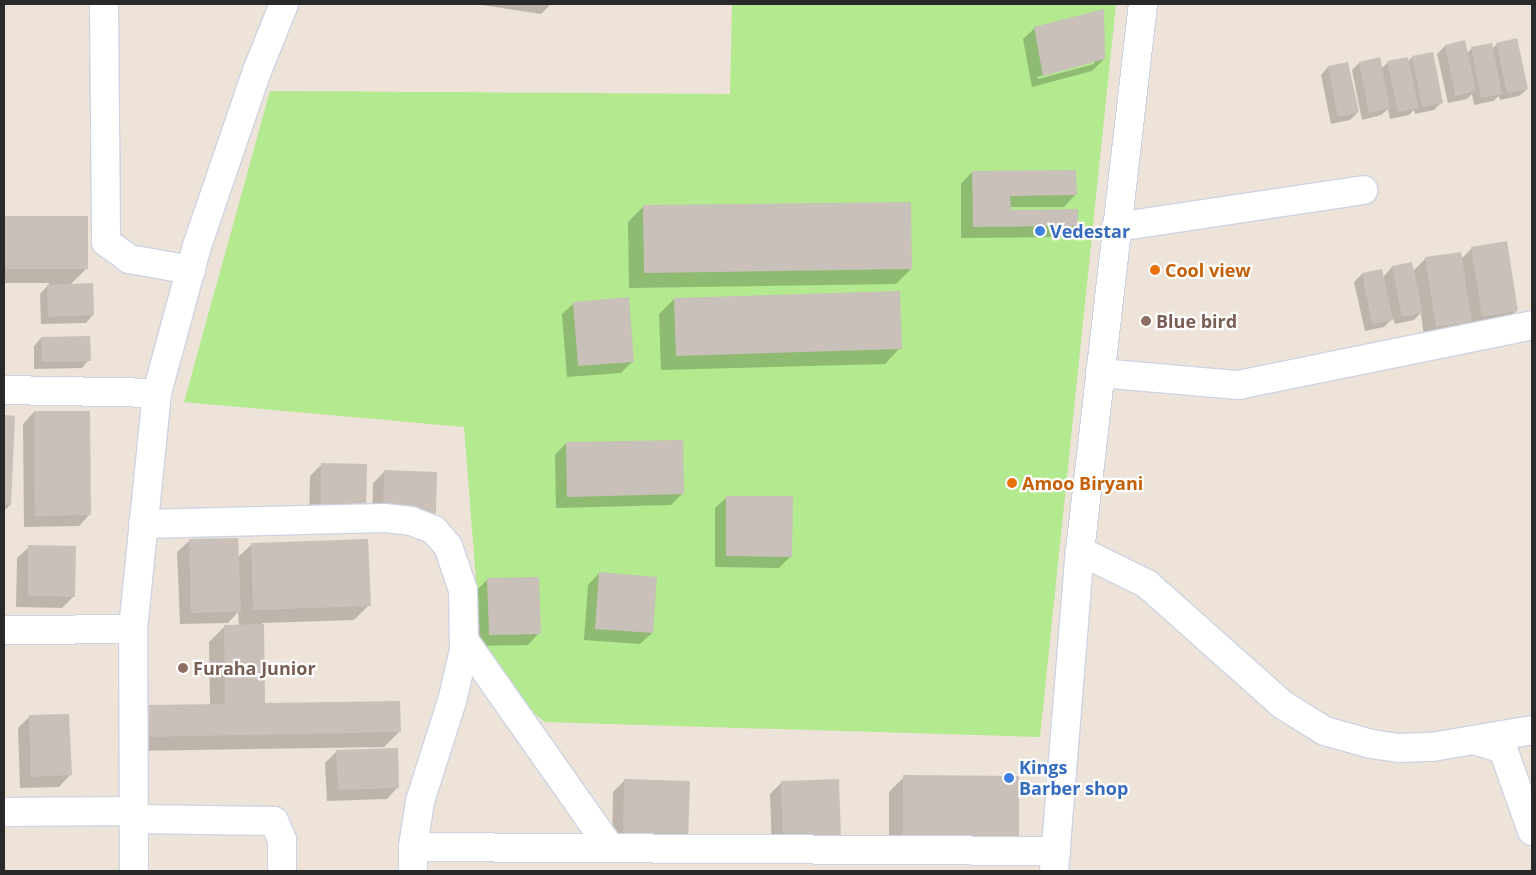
<!DOCTYPE html>
<style>
body{margin:0}
#map{position:relative;width:1536px;height:875px;overflow:hidden;background:#ede3d8;font-family:"Open Sans",sans-serif}
div>[style]{position:absolute}
[style*='--x']{left:calc(var(--x)*1px);top:calc(var(--y)*1px);width:calc(var(--w)*1px);rotate:calc(var(--a)*1deg)}
.green>*{inset:0;background:#b3e98f}
.shadow>*{inset:0;background:#0003}
.building>*{inset:0;background:#c8c0b9}
.roads{filter:drop-shadow(1px 0 #ced3e3) drop-shadow(-1px 0 #ced3e3) drop-shadow(0 1px #ced3e3) drop-shadow(0 -1px #ced3e3)}
.minor>*{height:28px;margin:-14px;padding:0 14px;transform-origin:14px;border-radius:14px;background:#fff}
.dots>*{width:14px;height:14px;translate:-50% -50%;box-sizing:border-box;border:2px solid #fff;border-radius:50%}
span{translate:-50% -50%;white-space:nowrap;text-align:center;line-height:1.15;-webkit-text-stroke:4.5px #fff;paint-order:stroke}
.shop-label{font-size:18px;color:#366cbe;font-weight:700}
.left{translate:0 -50%;text-align:left}
.food-label{font-size:18px;color:#c56008;font-weight:700}
.education-label{font-size:18px;color:#785e54;font-weight:700}
.frame{position:absolute;inset:0;border:5px solid #292929;pointer-events:none}
</style>
<div id="map">
<div class="green">
<div style="clip-path:polygon(732px 4px,1116px 4px,1040px 737px,545px 722px,483px 670px,464px 427px,184px 402px,270px 91px,730px 94px)"></div>
</div>
<div class="shadow">
<div style="clip-path:polygon(475px 4px,551px 4px,541px 14px)"></div>
<div style="clip-path:polygon(evenodd,1035px 28px,1104px 59px,1092px 71px,1032px 87px,1023px 39px,1035px 28px,1094px 61px,1094px 64px,1038px 79px,1037px 77px,1094px 61px)"></div>
<div style="clip-path:polygon(1464px 42px,1467px 53px,1472px 48px,1492px 49px,1497px 44px,1527px 89px,1519px 96px,1500px 100px,1499px 96px,1493px 101px,1474px 105px,1472px 94px,1467px 99px,1448px 103px,1437px 54px,1445px 46px)"></div>
<div style="clip-path:polygon(1412px 57px,1442px 102px,1434px 110px,1415px 114px,1414px 110px,1409px 115px,1390px 119px,1388px 109px,1381px 115px,1362px 120px,1352px 70px,1359px 63px,1381px 69px,1388px 62px,1408px 62px)"></div>
<div style="clip-path:polygon(1328px 67px,1358px 112px,1350px 120px,1331px 124px,1321px 75px)"></div>
<div style="clip-path:polygon(972px 172px,1075px 195px,1064px 207px,1009px 207px,1009px 211px,1077px 226px,1065px 237px,961px 238px,961px 184px)"></div>
<div style="clip-path:polygon(643px 207px,911px 269px,896px 284px,629px 288px,628px 222px)"></div>
<div style="clip-path:polygon(4px 217px,87px 217px,87px 268px,70px 285px,93px 315px,86px 323px,41px 324px,40px 294px,50px 283px,4px 283px)"></div>
<div style="clip-path:polygon(1472px 248px,1516px 311px,1505px 322px,1470px 328px,1470px 322px,1459px 333px,1424px 338px,1421px 313px,1414px 320px,1395px 324px,1393px 318px,1384px 327px,1365px 331px,1354px 282px,1362px 274px,1381px 270px,1383px 277px,1392px 267px,1411px 263px,1413px 271px,1426px 258px,1461px 259px)"></div>
<div style="clip-path:polygon(674px 299px,900px 348px,885px 364px,661px 370px,659px 314px)"></div>
<div style="clip-path:polygon(574px 303px,633px 361px,621px 373px,567px 377px,562px 314px)"></div>
<div style="clip-path:polygon(41px 338px,89px 360px,82px 368px,34px 369px,34px 346px)"></div>
<div style="clip-path:polygon(34px 412px,90px 514px,79px 526px,24px 527px,23px 424px)"></div>
<div style="clip-path:polygon(4px 417px,13px 417px,10px 505px,4px 511px)"></div>
<div style="clip-path:polygon(566px 443px,682px 494px,671px 505px,556px 508px,555px 455px)"></div>
<div style="clip-path:polygon(322px 464px,366px 465px,309px 525px,310px 476px)"></div>
<div style="clip-path:polygon(384px 472px,435px 513px,424px 524px,372px 523px,373px 483px)"></div>
<div style="clip-path:polygon(727px 497px,791px 556px,779px 568px,715px 567px,715px 508px)"></div>
<div style="clip-path:polygon(189px 541px,237px 558px,251px 545px,369px 605px,354px 620px,262px 623px,263px 705px,399px 732px,384px 747px,131px 751px,130px 722px,210px 705px,209px 642px,224px 627px,239px 626px,238px 612px,228px 623px,180px 624px,177px 552px)"></div>
<div style="clip-path:polygon(29px 547px,74px 596px,62px 608px,16px 607px,17px 558px)"></div>
<div style="clip-path:polygon(599px 573px,652px 633px,640px 644px,584px 640px,588px 585px)"></div>
<div style="clip-path:polygon(488px 579px,539px 633px,528px 645px,477px 646px,476px 591px)"></div>
<div style="clip-path:polygon(30px 716px,70px 775px,59px 787px,20px 788px,18px 728px)"></div>
<div style="clip-path:polygon(337px 751px,398px 787px,387px 799px,327px 801px,325px 763px)"></div>
<div style="clip-path:polygon(904px 777px,1018px 777px,889px 855px,889px 792px)"></div>
<div style="clip-path:polygon(625px 780px,676px 851px,612px 849px,613px 792px)"></div>
<div style="clip-path:polygon(782px 782px,839px 839px,772px 852px,770px 794px)"></div>
</div>
<div class="building">
<div style="clip-path:polygon(1104px 9px,1105px 59px,1043px 76px,1034px 27px)"></div>
<div style="clip-path:polygon(1517px 38px,1528px 89px,1507px 93px,1496px 43px)"></div>
<div style="clip-path:polygon(1465px 40px,1476px 91px,1455px 96px,1445px 45px)"></div>
<div style="clip-path:polygon(1492px 43px,1502px 94px,1481px 98px,1471px 47px)"></div>
<div style="clip-path:polygon(1433px 52px,1443px 103px,1422px 107px,1412px 56px)"></div>
<div style="clip-path:polygon(1380px 57px,1390px 108px,1369px 113px,1359px 62px)"></div>
<div style="clip-path:polygon(1408px 57px,1419px 108px,1398px 112px,1387px 61px)"></div>
<div style="clip-path:polygon(1348px 62px,1359px 112px,1338px 117px,1328px 66px)"></div>
<div style="clip-path:polygon(1076px 170px,1077px 195px,1010px 196px,1011px 210px,1078px 209px,1078px 226px,973px 227px,972px 171px)"></div>
<div style="clip-path:polygon(911px 202px,912px 269px,644px 273px,643px 205px)"></div>
<div style="clip-path:polygon(4px 216px,88px 216px,88px 269px,4px 269px)"></div>
<div style="clip-path:polygon(1507px 241px,1518px 311px,1482px 317px,1471px 247px)"></div>
<div style="clip-path:polygon(1461px 252px,1472px 322px,1436px 327px,1425px 257px)"></div>
<div style="clip-path:polygon(1412px 262px,1423px 313px,1402px 317px,1392px 266px)"></div>
<div style="clip-path:polygon(1382px 269px,1393px 320px,1372px 324px,1362px 273px)"></div>
<div style="clip-path:polygon(93px 283px,94px 315px,48px 317px,47px 285px)"></div>
<div style="clip-path:polygon(900px 291px,902px 349px,676px 356px,674px 298px)"></div>
<div style="clip-path:polygon(629px 297px,634px 362px,578px 366px,573px 302px)"></div>
<div style="clip-path:polygon(90px 336px,91px 361px,42px 362px,41px 337px)"></div>
<div style="clip-path:polygon(34px 411px,90px 411px,91px 515px,35px 516px)"></div>
<div style="clip-path:polygon(4px 415px,15px 416px,11px 505px,4px 505px)"></div>
<div style="clip-path:polygon(683px 440px,684px 494px,567px 497px,566px 442px)"></div>
<div style="clip-path:polygon(321px 463px,367px 464px,366px 515px,321px 514px)"></div>
<div style="clip-path:polygon(384px 470px,437px 472px,436px 513px,383px 512px)"></div>
<div style="clip-path:polygon(726px 496px,793px 496px,792px 557px,726px 556px)"></div>
<div style="clip-path:polygon(238px 538px,241px 612px,191px 613px,189px 539px)"></div>
<div style="clip-path:polygon(368px 539px,371px 606px,253px 610px,251px 543px)"></div>
<div style="clip-path:polygon(28px 545px,76px 546px,75px 597px,28px 596px)"></div>
<div style="clip-path:polygon(599px 572px,657px 577px,653px 633px,595px 629px)"></div>
<div style="clip-path:polygon(539px 577px,541px 634px,489px 635px,487px 578px)"></div>
<div style="clip-path:polygon(264px 624px,265px 703px,400px 701px,401px 732px,146px 737px,145px 705px,225px 704px,224px 625px)"></div>
<div style="clip-path:polygon(69px 714px,72px 775px,31px 777px,29px 715px)"></div>
<div style="clip-path:polygon(398px 748px,399px 788px,338px 790px,336px 750px)"></div>
<div style="clip-path:polygon(903px 775px,1019px 776px,1019px 840px,903px 841px)"></div>
<div style="clip-path:polygon(624px 779px,690px 781px,688px 840px,623px 838px)"></div>
<div style="clip-path:polygon(839px 779px,841px 839px,783px 841px,781px 781px)"></div>
</div>
<div class="roads">
<div class="minor">
<div style="--x:104;--y:4;--w:238;--a:89.5"></div>
<div style="--x:106;--y:242;--w:29;--a:36"></div>
<div style="--x:129;--y:259;--w:63;--a:10.1"></div>
<div style="--x:1116;--y:227;--w:250;--a:-8.5"></div>
<div style="--x:1100;--y:373;--w:139;--a:5"></div>
<div style="--x:1238;--y:385;--w:300;--a:-11.5"></div>
<div style="--x:4;--y:390;--w:153;--a:1.1"></div>
<div style="--x:143;--y:524;--w:241;--a:-1.4"></div>
<div style="--x:384;--y:518;--w:27;--a:6"></div>
<div style="--x:411;--y:521;--w:25;--a:21"></div>
<div style="--x:434;--y:530;--w:21;--a:49"></div>
<div style="--x:448;--y:546;--w:46;--a:71.2"></div>
<div style="--x:463;--y:590;--w:60;--a:89"></div>
<div style="--x:464;--y:650;--w:52;--a:103.2"></div>
<div style="--x:452;--y:701;--w:105;--a:107.7"></div>
<div style="--x:420;--y:801;--w:47;--a:98.7"></div>
<div style="--x:413;--y:847;--w:24;--a:90"></div>
<div style="--x:1080;--y:551;--w:75;--a:26.2"></div>
<div style="--x:1147;--y:584;--w:182;--a:41.7"></div>
<div style="--x:1283;--y:705;--w:49;--a:31.8"></div>
<div style="--x:1325;--y:731;--w:48;--a:15.8"></div>
<div style="--x:1371;--y:744;--w:27;--a:8"></div>
<div style="--x:1398;--y:748;--w:34;--a:-2"></div>
<div style="--x:1432;--y:747;--w:101;--a:-9.6"></div>
<div style="--x:4;--y:630;--w:129;--a:-0.4"></div>
<div style="--x:464;--y:640;--w:254;--a:54.9"></div>
<div style="--x:1474;--y:740;--w:30;--a:17"></div>
<div style="--x:1503;--y:749;--w:87;--a:70.5"></div>
<div style="--x:4;--y:812;--w:130;--a:-0.4"></div>
<div style="--x:134;--y:819;--w:140;--a:0.8"></div>
<div style="--x:274;--y:821;--w:21;--a:67"></div>
<div style="--x:282;--y:840;--w:31;--a:90"></div>
<div style="--x:413;--y:847;--w:643;--a:0.36"></div>
<div style="--x:134;--y:871;--w:242;--a:-90.2"></div>
<div style="--x:133;--y:629;--w:237;--a:-84.2"></div>
<div style="--x:157;--y:393;--w:152;--a:-74.8"></div>
<div style="--x:197;--y:246;--w:185;--a:-71.1"></div>
<div style="--x:257;--y:71;--w:72;--a:-68.1"></div>
<div style="--x:1054;--y:871;--w:321;--a:-85.4"></div>
<div style="--x:1080;--y:551;--w:551;--a:-83.43"></div>
</div>
</div>
<div class="dots">
<div style="left:1040px;top:231px;background:#3f7fe0"></div>
<div style="left:1155px;top:270px;background:#e8710a"></div>
<div style="left:1146px;top:321px;background:#8d6e63"></div>
<div style="left:1012px;top:483px;background:#e8710a"></div>
<div style="left:183px;top:668px;background:#8d6e63"></div>
<div style="left:1009px;top:778px;background:#3f7fe0"></div>
</div>
<div class="shop-label">
<span class="left" style="left:1050px;top:231px">Vedestar</span>
<span class="left" style="left:1019px;top:778px">Kings<br>Barber shop</span>
</div>
<div class="food-label">
<span class="left" style="left:1165px;top:270px">Cool view</span>
<span class="left" style="left:1022px;top:483px">Amoo Biryani</span>
</div>
<div class="education-label">
<span class="left" style="left:1156px;top:321px">Blue bird</span>
<span class="left" style="left:193px;top:668px">Furaha Junior</span>
</div>
<div class="frame"></div>
</div>
